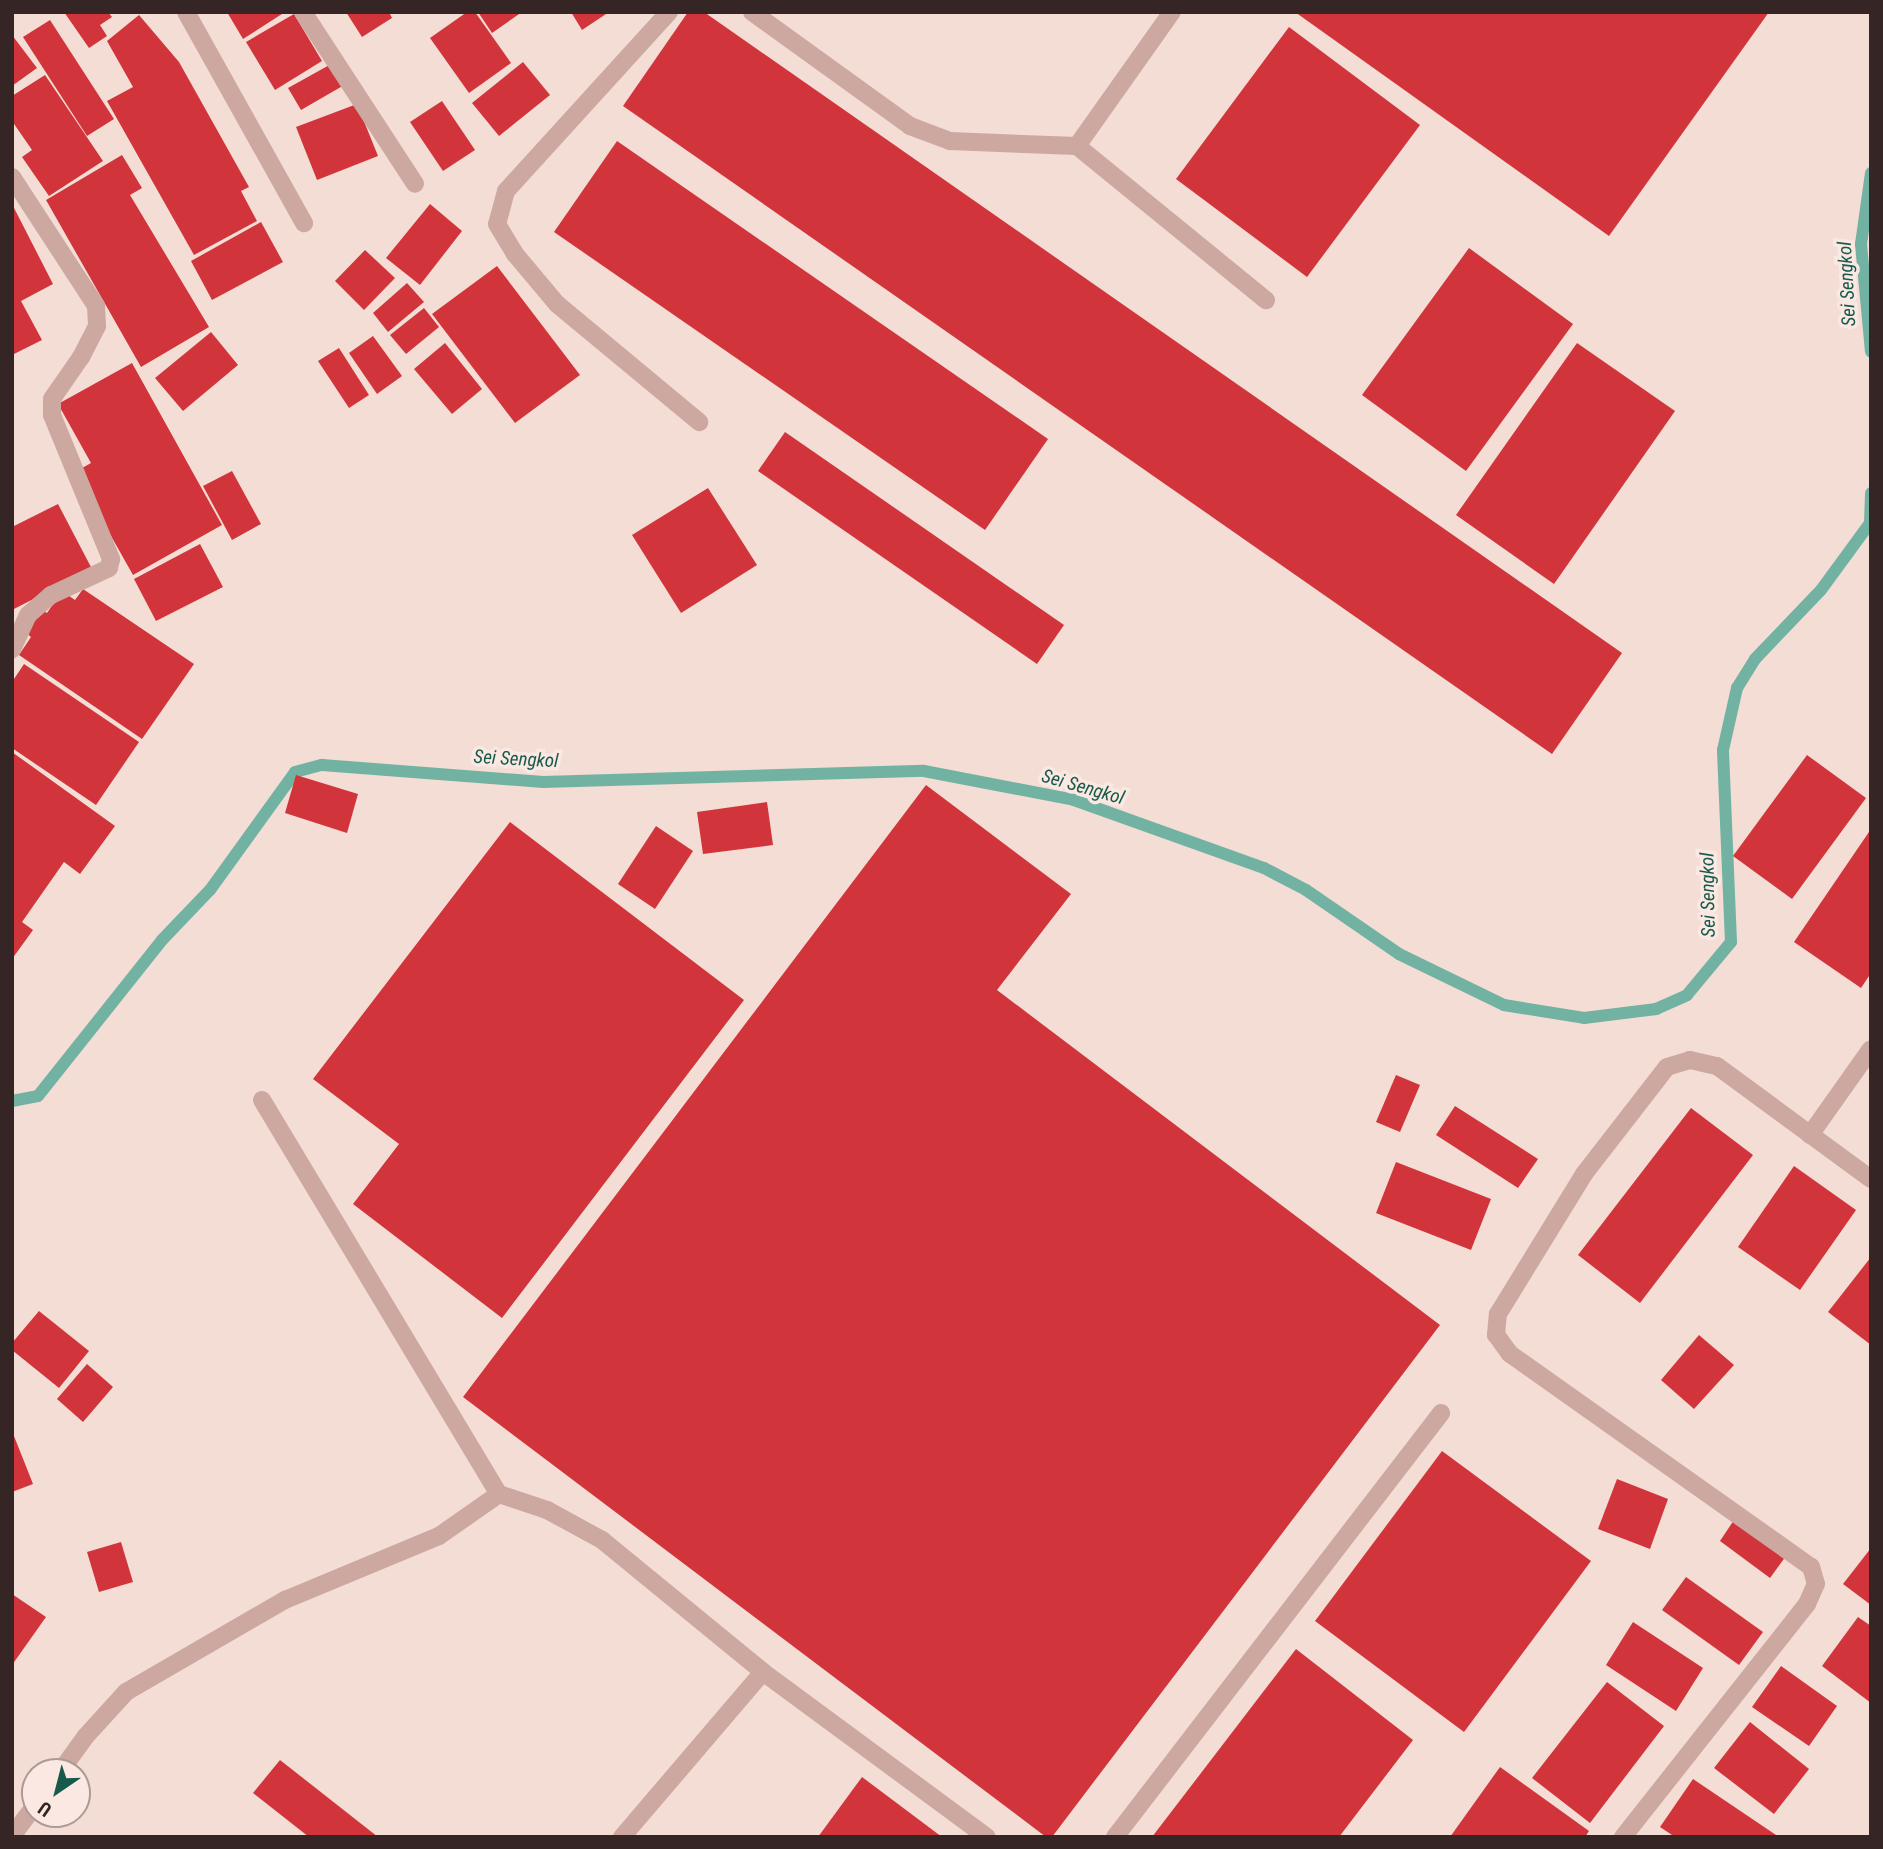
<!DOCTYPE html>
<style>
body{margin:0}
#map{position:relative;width:1883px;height:1849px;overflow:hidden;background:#f3ddd5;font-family:"Roboto Condensed",sans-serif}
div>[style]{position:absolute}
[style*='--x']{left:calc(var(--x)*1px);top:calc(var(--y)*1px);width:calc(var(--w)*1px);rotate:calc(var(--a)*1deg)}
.stream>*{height:12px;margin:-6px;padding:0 6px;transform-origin:6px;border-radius:6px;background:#72b2a3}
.building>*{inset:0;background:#d1353b}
.service>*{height:18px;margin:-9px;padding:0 9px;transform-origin:9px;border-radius:9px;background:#cca8a1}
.minor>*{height:18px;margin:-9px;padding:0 9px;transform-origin:9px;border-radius:9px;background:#cca8a1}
span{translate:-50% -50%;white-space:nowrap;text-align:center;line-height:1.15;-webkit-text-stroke:7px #fbe8e2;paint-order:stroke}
.water-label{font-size:19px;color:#175a4b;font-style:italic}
.frame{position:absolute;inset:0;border:14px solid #352524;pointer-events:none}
.north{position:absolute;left:21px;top:1758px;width:70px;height:70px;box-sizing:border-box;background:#fbe8e2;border:2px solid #ac9a96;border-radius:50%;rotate:215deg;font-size:19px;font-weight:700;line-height:28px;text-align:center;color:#352524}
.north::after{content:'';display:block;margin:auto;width:24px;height:32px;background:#175a4b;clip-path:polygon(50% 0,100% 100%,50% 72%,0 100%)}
</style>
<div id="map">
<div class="stream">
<div style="--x:1871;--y:173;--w:72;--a:98"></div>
<div style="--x:1861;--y:244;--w:108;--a:84.7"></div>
<div style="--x:12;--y:1101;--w:26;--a:-11"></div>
<div style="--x:38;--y:1096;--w:199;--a:-51.5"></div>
<div style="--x:162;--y:940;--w:69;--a:-46.2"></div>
<div style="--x:210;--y:890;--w:145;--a:-54.2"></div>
<div style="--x:295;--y:772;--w:28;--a:-15"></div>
<div style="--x:322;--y:765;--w:222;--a:4.4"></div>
<div style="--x:543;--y:782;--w:381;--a:-1.7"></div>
<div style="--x:924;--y:771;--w:153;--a:10.9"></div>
<div style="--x:1074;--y:800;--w:202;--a:19.7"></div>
<div style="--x:1264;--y:868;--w:47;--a:27.6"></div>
<div style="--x:1306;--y:890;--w:113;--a:34.5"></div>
<div style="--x:1399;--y:954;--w:117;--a:25.9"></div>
<div style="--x:1504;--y:1005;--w:81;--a:9.2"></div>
<div style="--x:1584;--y:1018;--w:73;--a:-7.1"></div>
<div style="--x:1656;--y:1009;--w:34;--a:-24"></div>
<div style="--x:1687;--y:995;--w:69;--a:-50.3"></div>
<div style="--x:1731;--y:942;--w:192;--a:-92.4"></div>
<div style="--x:1723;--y:750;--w:64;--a:-77.3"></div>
<div style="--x:1737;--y:688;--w:34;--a:-58"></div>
<div style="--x:1755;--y:659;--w:95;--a:-46.3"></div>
<div style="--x:1821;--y:590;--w:83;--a:-53.8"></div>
<div style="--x:1870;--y:523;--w:30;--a:-88"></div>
</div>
<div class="building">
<div style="clip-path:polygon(64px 12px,108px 12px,112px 17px,100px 25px,107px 36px,89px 48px)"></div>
<div style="clip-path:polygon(227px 12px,285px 12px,243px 39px)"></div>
<div style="clip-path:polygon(346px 12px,389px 12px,392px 18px,362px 37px)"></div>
<div style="clip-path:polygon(467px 12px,475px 12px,511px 63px,469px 93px,430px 38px)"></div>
<div style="clip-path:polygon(478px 12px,522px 12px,492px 33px)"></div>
<div style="clip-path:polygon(571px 12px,609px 12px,582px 30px)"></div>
<div style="clip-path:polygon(688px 12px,704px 12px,1622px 653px,1552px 754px,623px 106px)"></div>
<div style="clip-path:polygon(1295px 12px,1769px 12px,1609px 236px)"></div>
<div style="clip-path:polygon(294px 14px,322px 61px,275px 90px,246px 42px)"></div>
<div style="clip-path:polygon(139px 15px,179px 62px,249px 187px,241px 191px,257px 221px,194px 255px,107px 101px,133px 87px,107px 41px)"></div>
<div style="clip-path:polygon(50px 20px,114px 119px,87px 136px,23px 37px)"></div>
<div style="clip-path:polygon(1289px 27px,1420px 125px,1307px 277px,1176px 179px)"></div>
<div style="clip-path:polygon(12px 35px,37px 68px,12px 86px)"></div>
<div style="clip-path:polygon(523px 62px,550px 95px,499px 136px,472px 103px)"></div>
<div style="clip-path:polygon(333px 63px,346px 84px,301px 110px,288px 88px)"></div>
<div style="clip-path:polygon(45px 75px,103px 161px,49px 196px,22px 157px,32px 150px,12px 121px,12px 96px)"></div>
<div style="clip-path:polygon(442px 101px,475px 150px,443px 171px,410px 122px)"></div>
<div style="clip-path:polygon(357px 104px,378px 156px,317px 180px,296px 127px)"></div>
<div style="clip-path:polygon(617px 141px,1048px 439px,985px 530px,554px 232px)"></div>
<div style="clip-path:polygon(122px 155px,142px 188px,130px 195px,209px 327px,141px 367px,46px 200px)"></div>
<div style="clip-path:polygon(12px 204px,53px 284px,21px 301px,42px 340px,12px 355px)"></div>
<div style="clip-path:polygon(430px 204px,462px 231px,420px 285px,386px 258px)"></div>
<div style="clip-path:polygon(261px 222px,283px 262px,212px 300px,191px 261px)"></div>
<div style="clip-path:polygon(1469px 248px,1573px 324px,1466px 471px,1362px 395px)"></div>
<div style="clip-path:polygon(365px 250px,395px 278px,364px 310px,335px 281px)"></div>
<div style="clip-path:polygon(497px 266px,580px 375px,515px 423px,432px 314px)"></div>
<div style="clip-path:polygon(407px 283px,424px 302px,388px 332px,373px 313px)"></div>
<div style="clip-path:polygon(424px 308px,439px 327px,406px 354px,390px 335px)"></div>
<div style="clip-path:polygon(211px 332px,238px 365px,183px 411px,155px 378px)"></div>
<div style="clip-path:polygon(373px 336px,402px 376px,377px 394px,349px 353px)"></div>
<div style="clip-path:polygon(445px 343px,482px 389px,452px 414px,414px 369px)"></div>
<div style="clip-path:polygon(1577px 343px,1675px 411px,1554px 584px,1456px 515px)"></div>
<div style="clip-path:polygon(339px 348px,369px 395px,349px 408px,318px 361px)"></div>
<div style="clip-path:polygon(132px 363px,222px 525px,133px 575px,75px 472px,91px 463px,58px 404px)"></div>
<div style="clip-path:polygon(785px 432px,1064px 625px,1037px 664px,758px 471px)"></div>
<div style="clip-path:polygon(232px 471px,261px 524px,232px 540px,203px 486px)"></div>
<div style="clip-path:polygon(708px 488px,757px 565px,681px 613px,632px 535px)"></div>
<div style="clip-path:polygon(58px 504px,92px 569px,12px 610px,12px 527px)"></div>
<div style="clip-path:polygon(200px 544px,223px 587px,156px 621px,134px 579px)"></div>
<div style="clip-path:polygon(83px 589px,194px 664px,142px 739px,19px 655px,31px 637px,24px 631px,39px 608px,47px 613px,62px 591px,75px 600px)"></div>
<div style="clip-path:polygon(24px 664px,139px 742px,96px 805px,12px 748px,12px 682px)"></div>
<div style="clip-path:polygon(12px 752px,115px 826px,80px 874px,64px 862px,22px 922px,33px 930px,12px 959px)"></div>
<div style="clip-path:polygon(1807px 755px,1866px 798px,1792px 899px,1733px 856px)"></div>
<div style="clip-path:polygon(296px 775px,358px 794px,347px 833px,285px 813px)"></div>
<div style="clip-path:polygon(926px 785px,1071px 894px,997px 990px,1440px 1325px,1052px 1837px,1046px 1837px,463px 1397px)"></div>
<div style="clip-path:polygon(767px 802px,773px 845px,703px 854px,697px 812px)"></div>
<div style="clip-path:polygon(510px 822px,744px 1000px,502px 1318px,353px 1204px,399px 1144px,313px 1079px)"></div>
<div style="clip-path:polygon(656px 826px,693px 851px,655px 909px,618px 884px)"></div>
<div style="clip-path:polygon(1871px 829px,1871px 973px,1861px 988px,1794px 942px)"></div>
<div style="clip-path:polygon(1396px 1075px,1420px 1085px,1400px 1132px,1376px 1122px)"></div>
<div style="clip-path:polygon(1455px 1106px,1538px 1159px,1518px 1188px,1436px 1135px)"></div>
<div style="clip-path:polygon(1691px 1108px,1753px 1155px,1640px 1303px,1578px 1255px)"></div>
<div style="clip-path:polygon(1396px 1162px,1491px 1199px,1471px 1250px,1376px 1213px)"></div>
<div style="clip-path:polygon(1794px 1166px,1856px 1210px,1800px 1290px,1738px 1247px)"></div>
<div style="clip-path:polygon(1871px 1257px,1871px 1345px,1828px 1312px)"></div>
<div style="clip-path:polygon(39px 1311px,89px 1351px,59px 1388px,12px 1350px,12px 1343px)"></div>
<div style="clip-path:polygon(1699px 1335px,1734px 1365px,1694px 1409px,1661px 1380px)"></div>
<div style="clip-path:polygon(87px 1364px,113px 1387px,83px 1422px,57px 1399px)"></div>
<div style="clip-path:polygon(12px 1431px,33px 1484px,12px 1492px)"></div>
<div style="clip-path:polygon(1442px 1451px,1591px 1561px,1464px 1732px,1315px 1621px)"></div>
<div style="clip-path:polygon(1617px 1479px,1668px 1499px,1650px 1549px,1598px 1529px)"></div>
<div style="clip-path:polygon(1734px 1520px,1786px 1556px,1770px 1578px,1720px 1541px)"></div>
<div style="clip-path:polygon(121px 1542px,133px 1582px,99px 1592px,87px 1552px)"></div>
<div style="clip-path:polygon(1871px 1548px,1871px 1605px,1843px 1584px)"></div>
<div style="clip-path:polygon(1686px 1577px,1763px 1632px,1739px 1665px,1662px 1610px)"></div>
<div style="clip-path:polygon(12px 1594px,46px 1617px,12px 1665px)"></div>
<div style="clip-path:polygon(1858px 1617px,1871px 1626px,1871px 1703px,1822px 1666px)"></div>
<div style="clip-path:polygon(1633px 1622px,1703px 1668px,1676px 1711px,1606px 1665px)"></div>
<div style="clip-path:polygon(1296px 1649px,1413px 1740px,1339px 1837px,1152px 1837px)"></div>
<div style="clip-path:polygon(1781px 1666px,1837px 1706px,1809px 1746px,1752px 1707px)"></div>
<div style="clip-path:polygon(1607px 1682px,1664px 1726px,1590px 1823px,1532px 1778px)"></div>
<div style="clip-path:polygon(1750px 1722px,1809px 1769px,1774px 1814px,1714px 1768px)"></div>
<div style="clip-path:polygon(280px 1760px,378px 1837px,309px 1837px,253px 1793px)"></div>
<div style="clip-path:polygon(1500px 1767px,1589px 1831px,1585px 1837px,1450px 1837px)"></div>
<div style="clip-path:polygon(862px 1777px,942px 1837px,818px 1837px)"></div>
<div style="clip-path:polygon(1693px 1779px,1779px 1837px,1675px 1837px,1660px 1827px)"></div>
</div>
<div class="service">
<div style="--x:669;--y:12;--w:242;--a:132.3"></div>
<div style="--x:506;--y:191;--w:34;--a:105"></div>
<div style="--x:497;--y:224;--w:35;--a:59"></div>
<div style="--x:515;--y:254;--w:65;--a:50"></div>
<div style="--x:557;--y:304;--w:185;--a:39.7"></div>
<div style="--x:752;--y:12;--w:195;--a:35.8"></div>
<div style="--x:910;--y:126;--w:43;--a:20.6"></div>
<div style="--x:950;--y:141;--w:127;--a:2.3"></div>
<div style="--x:1077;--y:146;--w:244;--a:39.2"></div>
<div style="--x:1077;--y:146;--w:164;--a:-54.7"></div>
<div style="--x:262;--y:1100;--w:460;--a:59"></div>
<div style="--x:60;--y:1772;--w:44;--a:-54.2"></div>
<div style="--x:86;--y:1736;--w:59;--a:-47.7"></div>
<div style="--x:126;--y:1692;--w:184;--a:-30.1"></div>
<div style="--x:285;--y:1600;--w:167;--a:-22.6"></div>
<div style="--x:439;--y:1536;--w:73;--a:-35"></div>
<div style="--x:499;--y:1494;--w:51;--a:18.4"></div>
<div style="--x:547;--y:1510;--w:63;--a:28.6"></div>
<div style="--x:602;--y:1540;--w:208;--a:39.3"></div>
<div style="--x:763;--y:1672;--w:278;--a:36.4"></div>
<div style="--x:12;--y:1836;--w:38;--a:-53"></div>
<div style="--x:622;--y:1837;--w:217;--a:-49.5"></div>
<div style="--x:1115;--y:1837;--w:535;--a:-52.44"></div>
</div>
<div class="minor">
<div style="--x:186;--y:12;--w:242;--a:60.8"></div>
<div style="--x:303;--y:12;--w:205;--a:56.9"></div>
<div style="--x:12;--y:177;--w:154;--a:56.9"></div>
<div style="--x:96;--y:306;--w:20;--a:87"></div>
<div style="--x:97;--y:326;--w:35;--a:117"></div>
<div style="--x:81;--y:357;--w:51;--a:124.6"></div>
<div style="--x:52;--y:399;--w:16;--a:90"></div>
<div style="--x:52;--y:415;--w:156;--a:67.7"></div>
<div style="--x:111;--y:559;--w:9;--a:103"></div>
<div style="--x:109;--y:568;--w:64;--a:155"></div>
<div style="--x:51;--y:595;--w:30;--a:139"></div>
<div style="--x:28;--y:615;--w:38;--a:115"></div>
<div style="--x:1810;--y:1135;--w:105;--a:-54.7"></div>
<div style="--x:1623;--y:1837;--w:297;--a:-51.7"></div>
<div style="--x:1807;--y:1604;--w:22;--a:-66"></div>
<div style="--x:1816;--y:1584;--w:18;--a:-106"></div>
<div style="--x:1811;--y:1567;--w:369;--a:-144.7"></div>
<div style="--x:1510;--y:1354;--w:24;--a:-126"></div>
<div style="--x:1496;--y:1335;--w:21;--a:-85"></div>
<div style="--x:1498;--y:1314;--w:164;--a:-58.4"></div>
<div style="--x:1584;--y:1174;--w:135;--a:-52.2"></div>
<div style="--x:1667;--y:1067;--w:24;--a:-17"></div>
<div style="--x:1690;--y:1060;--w:28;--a:13"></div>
<div style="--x:1717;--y:1066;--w:191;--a:36.3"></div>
</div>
<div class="water-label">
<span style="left:1847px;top:284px;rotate:-93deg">Sei Sengkol</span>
<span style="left:516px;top:759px;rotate:3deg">Sei Sengkol</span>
<span style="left:1083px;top:787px;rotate:16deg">Sei Sengkol</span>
<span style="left:1708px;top:895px;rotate:-91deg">Sei Sengkol</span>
</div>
<div class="frame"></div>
<div class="north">U</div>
</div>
